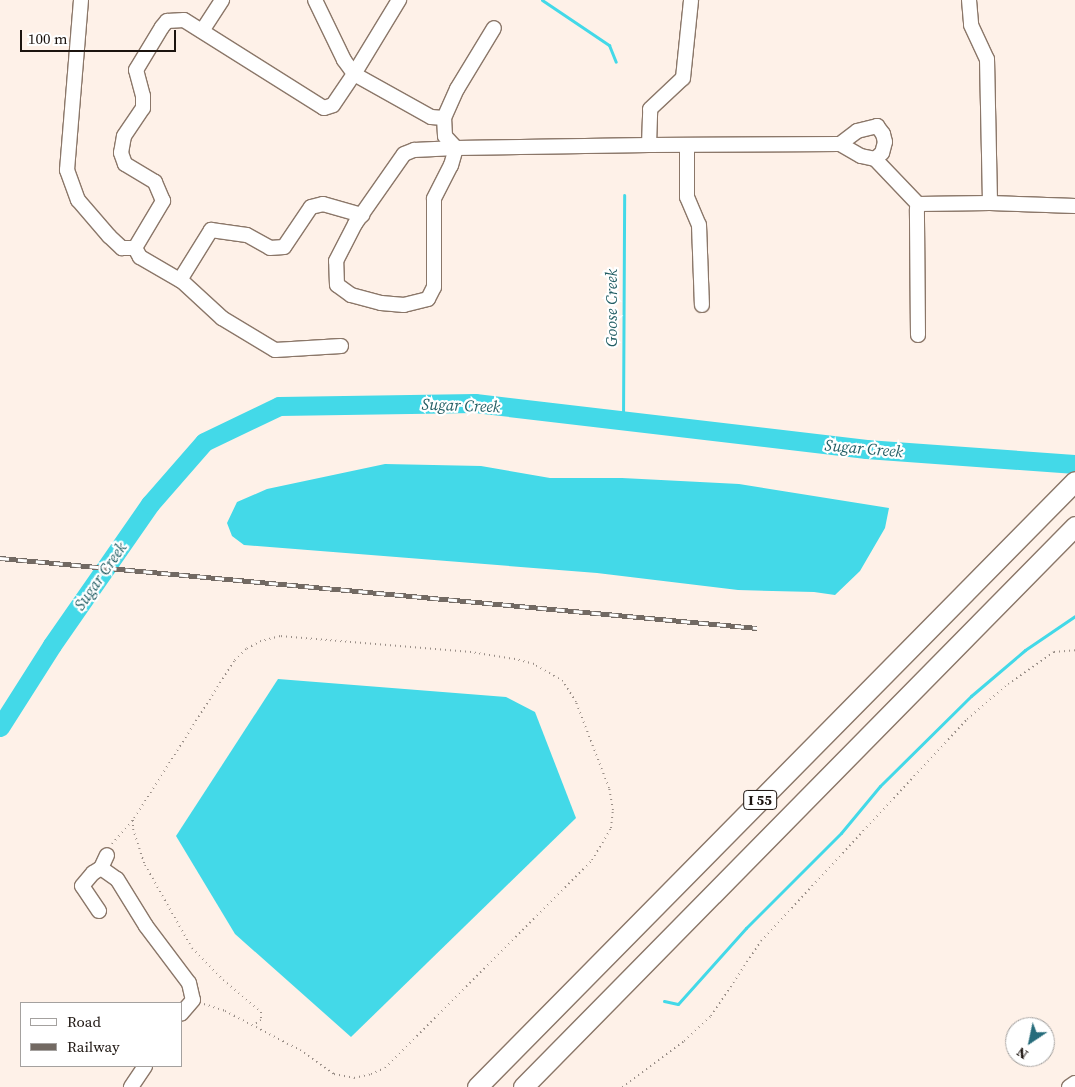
<!DOCTYPE html>
<style>
body{margin:0}
#map{position:relative;width:1075px;height:1087px;overflow:hidden;background:#fef1e8;font-family:"Source Serif 4",serif}
div>[style]{position:absolute}
[style*='--x']{left:calc(var(--x)*1px);top:calc(var(--y)*1px);width:calc(var(--w)*1px);rotate:calc(var(--a)*1deg)}
.water>*{inset:0;background:#43d9e8}
.stream>*{height:3px;margin:-1.5px;padding:0 1.5px;transform-origin:1.5px;border-radius:1.5px;background:#43d9e8}
.river>*{height:19px;margin:-9.5px;padding:0 9.5px;transform-origin:9.5px;border-radius:9.5px;background:#43d9e8}
.path>*{height:2px;margin-top:-1px;transform-origin:0;background:repeating-linear-gradient(90deg,#9a8f88 0 1px,transparent 0 5px)}
.roads{filter:drop-shadow(1px 0 #8b7769) drop-shadow(-1px 0 #8b7769) drop-shadow(0 1px #8b7769) drop-shadow(0 -1px #8b7769)}
.minor>*{height:14px;margin:-7px;padding:0 7px;transform-origin:7px;border-radius:7px;background:#fff}
.highway>*{height:19px;margin:-9.5px;padding:0 9.5px;transform-origin:9.5px;border-radius:9.5px;background:#fff}
.rail>*{height:5px;margin-top:-2.5px;transform-origin:0;background:repeating-linear-gradient(90deg,#fff 0 9px,#726962 0 18px);box-sizing:border-box;border-block:1px solid #726962}
span{translate:-50% -50%;white-space:nowrap;text-align:center;line-height:1.15;-webkit-text-stroke:4.5px #fff;paint-order:stroke}
.shield-label span{padding:1px 4px;background:#fff;border:1px solid;border-radius:4px;-webkit-text-stroke-width:0}
.shield-label{font-size:14px;color:#1c140f;font-weight:700}
.water-label{font-size:16px;color:#225e64;font-style:italic}
.legend{position:absolute;left:20px;top:1002px;width:162px;height:65px;box-sizing:border-box;background:#fff;border:1px solid #a4a19f;margin:0;padding:6px 9px;list-style:none;font-size:15px;color:#1c140f}
.legend li{display:flex;align-items:center;gap:10px;height:25px}
.legend b{width:25px;border:1px solid #a4a19f}
.north{position:absolute;left:1005px;top:1017px;width:50px;height:50px;box-sizing:border-box;background:#fff;border:1px solid #a4a19f;border-radius:50%;rotate:214deg;font-size:14px;font-weight:700;line-height:20px;text-align:center;color:#1c140f}
.north::after{content:'';display:block;margin:auto;width:18px;height:22px;background:#266c7b;clip-path:polygon(50% 0,100% 100%,50% 72%,0 100%)}
.scale{position:absolute;left:20px;top:30px;width:156px;height:22px;box-sizing:border-box;border:2px solid #1c140f;border-top:0;padding-left:6px;font-size:15px;line-height:18px;white-space:nowrap;color:#1c140f;-webkit-text-stroke:4px #fff;paint-order:stroke}
</style>
<div id="map">
<div class="water">
<div style="clip-path:polygon(385px 464px,481px 466px,550px 478px,622px 478px,739px 484px,889px 508px,885px 528px,860px 571px,835px 595px,814px 592px,738px 590px,597px 573px,244px 545px,232px 536px,227px 523px,237px 502px,267px 489px)"></div>
<div style="clip-path:polygon(278px 679px,506px 697px,535px 712px,576px 818px,351px 1037px,235px 934px,176px 836px)"></div>
</div>
<div class="stream">
<div style="--x:542;--y:0;--w:81;--a:33.9"></div>
<div style="--x:609;--y:45;--w:18;--a:68"></div>
<div style="--x:623;--y:421;--w:226;--a:-89.7"></div>
<div style="--x:664;--y:1001;--w:14;--a:12"></div>
<div style="--x:678;--y:1004;--w:102;--a:-48.2"></div>
<div style="--x:746;--y:928;--w:134;--a:-45"></div>
<div style="--x:841;--y:833;--w:61;--a:-50.3"></div>
<div style="--x:880;--y:786;--w:128;--a:-44.7"></div>
<div style="--x:971;--y:696;--w:71;--a:-40.4"></div>
<div style="--x:1025;--y:650;--w:60;--a:-34.2"></div>
</div>
<div class="river">
<div style="--x:0;--y:727;--w:97;--a:-57.6"></div>
<div style="--x:52;--y:645;--w:172;--a:-55.2"></div>
<div style="--x:150;--y:504;--w:82;--a:-48.9"></div>
<div style="--x:204;--y:442;--w:83;--a:-25.6"></div>
<div style="--x:279;--y:406;--w:196;--a:-0.9"></div>
<div style="--x:475;--y:403;--w:394;--a:6.7"></div>
<div style="--x:866;--y:449;--w:210;--a:4.1"></div>
</div>
<div class="path">
<div style="--x:112;--y:844;--w:32;--a:-49"></div>
<div style="--x:204;--y:1004;--w:22;--a:18"></div>
<div style="--x:225;--y:1011;--w:85;--a:27.5"></div>
<div style="--x:300;--y:1050;--w:42;--a:35.2"></div>
<div style="--x:334;--y:1074;--w:20;--a:11"></div>
<div style="--x:354;--y:1078;--w:17;--a:-13"></div>
<div style="--x:371;--y:1074;--w:15;--a:-23"></div>
<div style="--x:385;--y:1068;--w:293;--a:-45.1"></div>
<div style="--x:592;--y:860;--w:37;--a:-59"></div>
<div style="--x:611;--y:828;--w:18;--a:-84"></div>
<div style="--x:613;--y:810;--w:22;--a:-100"></div>
<div style="--x:609;--y:788;--w:92;--a:-111"></div>
<div style="--x:576;--y:702;--w:25;--a:-122"></div>
<div style="--x:563;--y:681;--w:34;--a:-150"></div>
<div style="--x:534;--y:664;--w:20;--a:-165"></div>
<div style="--x:515;--y:659;--w:45;--a:-171"></div>
<div style="--x:471;--y:652;--w:192;--a:-175.2"></div>
<div style="--x:280;--y:636;--w:20;--a:165"></div>
<div style="--x:261;--y:641;--w:17;--a:152"></div>
<div style="--x:246;--y:649;--w:17;--a:135"></div>
<div style="--x:234;--y:661;--w:188;--a:122.4"></div>
<div style="--x:133;--y:820;--w:9;--a:90"></div>
<div style="--x:133;--y:829;--w:38;--a:72"></div>
<div style="--x:145;--y:865;--w:95;--a:60.5"></div>
<div style="--x:192;--y:948;--w:45;--a:45.9"></div>
<div style="--x:223;--y:980;--w:50;--a:40.1"></div>
<div style="--x:261;--y:1012;--w:8;--a:90"></div>
<div style="--x:261;--y:1020;--w:9;--a:144"></div>
<div style="--x:622;--y:1087;--w:77;--a:-36.6"></div>
<div style="--x:684;--y:1041;--w:37;--a:-43"></div>
<div style="--x:711;--y:1016;--w:90;--a:-56.3"></div>
<div style="--x:761;--y:941;--w:303;--a:-47.1"></div>
<div style="--x:967;--y:719;--w:54;--a:-40.5"></div>
<div style="--x:1008;--y:684;--w:56;--a:-34.8"></div>
<div style="--x:1054;--y:652;--w:21;--a:-5"></div>
</div>
<div class="roads">
<div class="minor">
<div style="--x:81;--y:0;--w:171;--a:94.7"></div>
<div style="--x:67;--y:170;--w:32;--a:70"></div>
<div style="--x:78;--y:200;--w:48;--a:49.3"></div>
<div style="--x:109;--y:236;--w:18;--a:43"></div>
<div style="--x:122;--y:248;--w:13;--a:0"></div>
<div style="--x:315;--y:0;--w:67;--a:64.2"></div>
<div style="--x:344;--y:60;--w:17;--a:54"></div>
<div style="--x:354;--y:74;--w:87;--a:-58.7"></div>
<div style="--x:969;--y:0;--w:25;--a:85"></div>
<div style="--x:971;--y:25;--w:38;--a:65"></div>
<div style="--x:987;--y:59;--w:144;--a:88.8"></div>
<div style="--x:202;--y:31;--w:37;--a:-57"></div>
<div style="--x:840;--y:144;--w:21;--a:-37"></div>
<div style="--x:857;--y:131;--w:21;--a:-14"></div>
<div style="--x:877;--y:126;--w:10;--a:53"></div>
<div style="--x:883;--y:134;--w:8;--a:76"></div>
<div style="--x:885;--y:142;--w:11;--a:105"></div>
<div style="--x:882;--y:153;--w:9;--a:139"></div>
<div style="--x:649;--y:145;--w:191;--a:-0.3"></div>
<div style="--x:840;--y:144;--w:24;--a:30"></div>
<div style="--x:861;--y:156;--w:14;--a:12"></div>
<div style="--x:875;--y:159;--w:62;--a:46.3"></div>
<div style="--x:918;--y:204;--w:72;--a:-0.8"></div>
<div style="--x:990;--y:203;--w:85;--a:2"></div>
<div style="--x:687;--y:145;--w:52;--a:90"></div>
<div style="--x:687;--y:197;--w:30;--a:67"></div>
<div style="--x:699;--y:225;--w:80;--a:87.9"></div>
<div style="--x:456;--y:148;--w:18;--a:106"></div>
<div style="--x:451;--y:165;--w:38;--a:117"></div>
<div style="--x:434;--y:199;--w:88;--a:90"></div>
<div style="--x:434;--y:287;--w:13;--a:117"></div>
<div style="--x:428;--y:299;--w:25;--a:166"></div>
<div style="--x:404;--y:305;--w:23;--a:-175"></div>
<div style="--x:381;--y:303;--w:31;--a:-165"></div>
<div style="--x:351;--y:295;--w:17;--a:-144"></div>
<div style="--x:337;--y:285;--w:24;--a:-92"></div>
<div style="--x:336;--y:261;--w:42;--a:-62.8"></div>
<div style="--x:355;--y:224;--w:85;--a:-55"></div>
<div style="--x:404;--y:154;--w:11;--a:-22"></div>
<div style="--x:414;--y:150;--w:42;--a:-2.7"></div>
<div style="--x:456;--y:148;--w:193;--a:-0.9"></div>
<div style="--x:649;--y:145;--w:36;--a:-88"></div>
<div style="--x:650;--y:109;--w:45;--a:-43.2"></div>
<div style="--x:683;--y:78;--w:78;--a:-84.1"></div>
<div style="--x:456;--y:148;--w:16;--a:-133"></div>
<div style="--x:445;--y:136;--w:18;--a:-93"></div>
<div style="--x:444;--y:118;--w:32;--a:-66"></div>
<div style="--x:457;--y:89;--w:71;--a:-58.8"></div>
<div style="--x:180;--y:280;--w:59;--a:-58.2"></div>
<div style="--x:211;--y:230;--w:36;--a:8"></div>
<div style="--x:247;--y:235;--w:26;--a:29"></div>
<div style="--x:270;--y:248;--w:14;--a:-4"></div>
<div style="--x:284;--y:247;--w:48;--a:-56"></div>
<div style="--x:311;--y:207;--w:12;--a:-14"></div>
<div style="--x:323;--y:204;--w:41;--a:15.8"></div>
<div style="--x:918;--y:335;--w:126;--a:-90.5"></div>
<div style="--x:917;--y:209;--w:5;--a:-79"></div>
<div style="--x:341;--y:346;--w:66;--a:176.5"></div>
<div style="--x:275;--y:350;--w:62;--a:-148.9"></div>
<div style="--x:222;--y:318;--w:53;--a:-137.3"></div>
<div style="--x:183;--y:282;--w:50;--a:-149.8"></div>
<div style="--x:140;--y:257;--w:10;--a:-119"></div>
<div style="--x:135;--y:248;--w:55;--a:-59.2"></div>
<div style="--x:163;--y:201;--w:21;--a:-113"></div>
<div style="--x:155;--y:182;--w:35;--a:-149"></div>
<div style="--x:125;--y:164;--w:12;--a:-110"></div>
<div style="--x:121;--y:153;--w:17;--a:-80"></div>
<div style="--x:124;--y:136;--w:34;--a:-56"></div>
<div style="--x:143;--y:108;--w:12;--a:-90"></div>
<div style="--x:143;--y:96;--w:27;--a:-105"></div>
<div style="--x:136;--y:70;--w:50;--a:-58.8"></div>
<div style="--x:162;--y:27;--w:8;--a:-50"></div>
<div style="--x:167;--y:21;--w:17;--a:-3"></div>
<div style="--x:184;--y:20;--w:165;--a:32.2"></div>
<div style="--x:324;--y:108;--w:9;--a:-18"></div>
<div style="--x:333;--y:105;--w:37;--a:-56"></div>
<div style="--x:354;--y:74;--w:88;--a:29.2"></div>
<div style="--x:431;--y:117;--w:13;--a:4"></div>
<div style="--x:101;--y:868;--w:14;--a:-65"></div>
<div style="--x:99;--y:911;--w:30;--a:-124"></div>
<div style="--x:82;--y:886;--w:17;--a:-50"></div>
<div style="--x:93;--y:873;--w:9;--a:-32"></div>
<div style="--x:101;--y:868;--w:19;--a:35"></div>
<div style="--x:117;--y:879;--w:55;--a:58.3"></div>
<div style="--x:146;--y:926;--w:71;--a:53"></div>
<div style="--x:189;--y:983;--w:17;--a:77"></div>
<div style="--x:193;--y:1000;--w:18;--a:131"></div>
<div style="--x:131;--y:1087;--w:25;--a:-56"></div>
<div style="--x:1069;--y:1087;--w:7;--a:-34"></div>
</div>
<div class="highway">
<div style="--x:477;--y:1087;--w:851;--a:-45.38"></div>
<div style="--x:523;--y:1087;--w:787;--a:-45.46"></div>
</div>
</div>
<div class="rail">
<div style="--x:0;--y:558;--w:760;--a:5.28"></div>
</div>
<div class="shield-label">
<span style="left:760px;top:800px">I 55</span>
</div>
<div class="water-label">
<span style="left:611px;top:308px;rotate:-90deg">Goose Creek</span>
<span style="left:461px;top:405px;rotate:2deg">Sugar Creek</span>
<span style="left:864px;top:448px;rotate:5deg">Sugar Creek</span>
<span style="left:100px;top:576px;rotate:-55deg">Sugar Creek</span>
</div>
<ul class="legend">
<li><b style="height:6px;background:#fff"></b>Road</li>
<li><b style="height:6px;background:#726962"></b>Railway</li>
</ul>
<div class="north">N</div>
<div class="scale">100 m</div>
</div>
